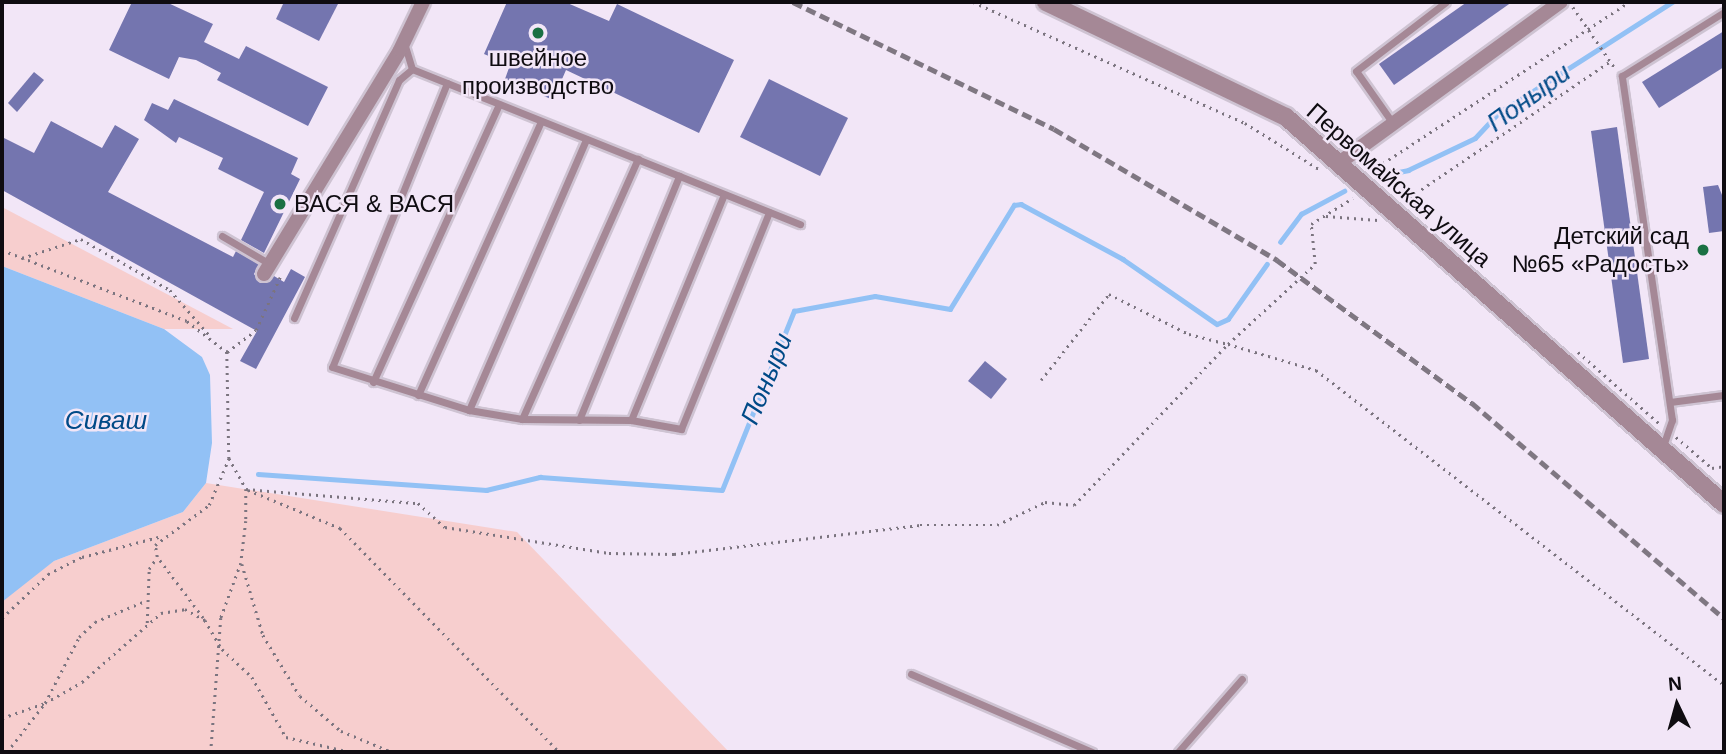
<!DOCTYPE html>
<meta charset="utf-8">
<style>
body{margin:0}
#map{position:relative;width:1726px;height:754px;overflow:hidden;background:#f2e6f7;font-family:Arial,sans-serif}
div>[style]{position:absolute}
[style*='--x']{left:calc(var(--x)*1px);top:calc(var(--y)*1px);width:calc(var(--w)*1px);rotate:calc(var(--a)*1deg)}
.green>*{inset:0;background:#f7cece}
.water>*{inset:0;background:#92c1f5}
.stream>*{height:4.5px;margin:-2.25px;padding:0 2.25px;transform-origin:2.25px;border-radius:2.25px;background:#92c1f5}
.building>*{inset:0;background:#7475af}
.path>*{height:2.5px;margin-top:-1.25px;transform-origin:0;background:repeating-linear-gradient(90deg,#7b747f 0 2px,transparent 0 7px)}
.roads{filter:drop-shadow(2px 0 #cec3d2) drop-shadow(-2px 0 #cec3d2) drop-shadow(0 2px #cec3d2) drop-shadow(0 -2px #cec3d2)}
.service>*{height:7px;margin:-3.5px;padding:0 3.5px;transform-origin:3.5px;border-radius:3.5px;background:#a58896}
.minor>*{height:14px;margin:-7px;padding:0 7px;transform-origin:7px;border-radius:7px;background:#a58896}
.tertiary>*{height:18px;margin:-9px;padding:0 9px;transform-origin:9px;border-radius:9px;background:#a58896}
.rail>*{height:4.5px;margin-top:-2.25px;transform-origin:0;background:repeating-linear-gradient(90deg,#7f7782 0 10px,transparent 0 15px)}
.dots>*{width:19px;height:19px;translate:-50% -50%;box-sizing:border-box;border:4px solid #f2e6f7;border-radius:50%}
span{translate:-50% -50%;white-space:nowrap;text-align:center;line-height:1.15;-webkit-text-stroke:5px #f2e6f7;paint-order:stroke}
.poi-label{font-size:24px;color:#0f0c11}
.left{translate:0 -50%;text-align:left}
.right{translate:-100% -50%;text-align:right}
.street-label{font-size:24px;color:#0f0c11}
.water-label{font-size:26px;color:#004a87;font-style:italic}
.frame{position:absolute;inset:0;border:4px solid #0f0c11;pointer-events:none}
.north{position:absolute;left:1642px;top:670px;width:70px;height:70px;-webkit-text-stroke:5px #f2e6f7;paint-order:stroke;rotate:355deg;font-size:19px;font-weight:700;line-height:28px;text-align:center;color:#0f0c11}
.north::after{content:'';display:block;margin:auto;width:24px;height:32px;background:#0f0c11;clip-path:polygon(50% 0,100% 100%,50% 72%,0 100%)}
</style>
<div id="map">
<div class="green">
<div style="clip-path:polygon(2px 207px,233px 329px,164px 329px,2px 266px)"></div>
<div style="clip-path:polygon(206px 483px,517px 532px,729px 752px,2px 752px,2px 602px,7px 594px,54px 561px,183px 512px)"></div>
</div>
<div class="water">
<div style="clip-path:polygon(2px 266px,164px 329px,202px 357px,210px 375px,212px 443px,206px 483px,183px 512px,54px 561px,2px 602px)"></div>
</div>
<div class="stream">
<div style="--x:1378;--y:176;--w:31;--a:-11"></div>
<div style="--x:1408;--y:170;--w:74;--a:-25.5"></div>
<div style="--x:1475;--y:138;--w:33;--a:-47"></div>
<div style="--x:1497;--y:114;--w:208;--a:-32.6"></div>
<div style="--x:1280;--y:242;--w:35;--a:-53"></div>
<div style="--x:1301;--y:214;--w:49;--a:-28.1"></div>
<div style="--x:258;--y:474;--w:229;--a:4"></div>
<div style="--x:486;--y:490;--w:56;--a:-13.5"></div>
<div style="--x:540;--y:477;--w:182;--a:4.1"></div>
<div style="--x:722;--y:490;--w:193;--a:-68.1"></div>
<div style="--x:794;--y:311;--w:82;--a:-10.5"></div>
<div style="--x:875;--y:296;--w:76;--a:9.8"></div>
<div style="--x:950;--y:309;--w:122;--a:-58.4"></div>
<div style="--x:1014;--y:205;--w:7;--a:-8"></div>
<div style="--x:1021;--y:204;--w:116;--a:28.3"></div>
<div style="--x:1123;--y:259;--w:114;--a:34.7"></div>
<div style="--x:1217;--y:324;--w:12;--a:-24"></div>
<div style="--x:1228;--y:319;--w:67;--a:-54.7"></div>
</div>
<div class="building">
<div style="clip-path:polygon(132px 2px,166px 2px,213px 24px,204px 42px,239px 59px,246px 46px,328px 87px,308px 126px,217px 80px,221px 73px,196px 60px,179px 57px,169px 79px,109px 50px)"></div>
<div style="clip-path:polygon(284px 2px,339px 2px,319px 41px,276px 19px)"></div>
<div style="clip-path:polygon(507px 2px,565px 2px,609px 21px,617px 4px,734px 60px,699px 133px,566px 70px,553px 100px,505px 79px,510px 65px,484px 54px)"></div>
<div style="clip-path:polygon(1467px 2px,1512px 2px,1394px 85px,1379px 64px)"></div>
<div style="clip-path:polygon(1724px 31px,1724px 67px,1659px 108px,1642px 82px)"></div>
<div style="clip-path:polygon(34px 72px,44px 80px,17px 112px,8px 103px)"></div>
<div style="clip-path:polygon(769px 79px,848px 118px,820px 176px,740px 137px)"></div>
<div style="clip-path:polygon(174px 99px,298px 158px,291px 174px,300px 179px,264px 253px,241px 240px,264px 192px,218px 169px,223px 158px,179px 137px,176px 143px,144px 120px,152px 103px,168px 110px)"></div>
<div style="clip-path:polygon(51px 121px,102px 148px,115px 125px,139px 139px,108px 192px,233px 257px,236px 251px,259px 264px,254px 274px,260px 283px,274px 276px,284px 282px,291px 269px,305px 277px,256px 369px,240px 361px,257px 331px,2px 190px,2px 137px,34px 153px)"></div>
<div style="clip-path:polygon(1617px 127px,1649px 359px,1623px 363px,1591px 131px)"></div>
<div style="clip-path:polygon(1718px 185px,1724px 200px,1724px 231px,1709px 233px,1703px 187px)"></div>
<div style="clip-path:polygon(985px 361px,1007px 379px,991px 399px,968px 381px)"></div>
</div>
<div class="path">
<div style="--x:973;--y:2;--w:298;--a:24"></div>
<div style="--x:1245;--y:123;--w:87;--a:31.9"></div>
<div style="--x:1573;--y:7;--w:74;--a:55.5"></div>
<div style="--x:1371;--y:171;--w:308;--a:-33.2"></div>
<div style="--x:1404;--y:201;--w:250;--a:-34.1"></div>
<div style="--x:1326;--y:216;--w:52;--a:4.4"></div>
<div style="--x:2;--y:250;--w:198;--a:21"></div>
<div style="--x:187;--y:321;--w:51;--a:37.8"></div>
<div style="--x:227;--y:352;--w:106;--a:88.9"></div>
<div style="--x:229;--y:458;--w:35;--a:61"></div>
<div style="--x:246;--y:489;--w:32;--a:90"></div>
<div style="--x:246;--y:521;--w:42;--a:96.8"></div>
<div style="--x:241;--y:563;--w:59;--a:110"></div>
<div style="--x:221;--y:618;--w:134;--a:94.3"></div>
<div style="--x:22;--y:258;--w:62;--a:-17.9"></div>
<div style="--x:81;--y:239;--w:103;--a:29.8"></div>
<div style="--x:170;--y:290;--w:62;--a:48.9"></div>
<div style="--x:227;--y:352;--w:36;--a:-37"></div>
<div style="--x:256;--y:330;--w:58;--a:-65.6"></div>
<div style="--x:1578;--y:352;--w:109;--a:41.3"></div>
<div style="--x:1041;--y:380;--w:110;--a:-51.7"></div>
<div style="--x:1109;--y:294;--w:89;--a:26.6"></div>
<div style="--x:1189;--y:334;--w:40;--a:14.4"></div>
<div style="--x:1228;--y:344;--w:118;--a:-42.6"></div>
<div style="--x:1315;--y:264;--w:40;--a:-95.7"></div>
<div style="--x:1311;--y:224;--w:49;--a:-31.8"></div>
<div style="--x:1676;--y:437;--w:48;--a:40.7"></div>
<div style="--x:1712;--y:468;--w:12;--a:-9"></div>
<div style="--x:246;--y:489;--w:173;--a:4.7"></div>
<div style="--x:418;--y:503;--w:36;--a:42"></div>
<div style="--x:445;--y:527;--w:166;--a:9"></div>
<div style="--x:609;--y:553;--w:65;--a:0.9"></div>
<div style="--x:674;--y:554;--w:248;--a:-6.7"></div>
<div style="--x:920;--y:525;--w:77;--a:0"></div>
<div style="--x:997;--y:525;--w:53;--a:-25.6"></div>
<div style="--x:1045;--y:502;--w:29;--a:6"></div>
<div style="--x:1074;--y:505;--w:223;--a:-46.3"></div>
<div style="--x:1228;--y:344;--w:92;--a:16.5"></div>
<div style="--x:1316;--y:370;--w:515;--a:37.67"></div>
<div style="--x:248;--y:490;--w:100;--a:22.4"></div>
<div style="--x:340;--y:528;--w:313;--a:45.6"></div>
<div style="--x:242;--y:564;--w:74;--a:73.5"></div>
<div style="--x:263;--y:635;--w:71;--a:58.8"></div>
<div style="--x:300;--y:696;--w:54;--a:40.5"></div>
<div style="--x:341;--y:731;--w:55;--a:22.4"></div>
<div style="--x:2;--y:618;--w:64;--a:-43.7"></div>
<div style="--x:48;--y:574;--w:38;--a:-27"></div>
<div style="--x:82;--y:557;--w:83;--a:-14.7"></div>
<div style="--x:203;--y:618;--w:76;--a:-127"></div>
<div style="--x:157;--y:557;--w:12;--a:-99"></div>
<div style="--x:155;--y:545;--w:67;--a:-36.5"></div>
<div style="--x:209;--y:505;--w:51;--a:-66.9"></div>
<div style="--x:147;--y:623;--w:54;--a:-87.9"></div>
<div style="--x:149;--y:569;--w:14;--a:-56"></div>
<div style="--x:2;--y:718;--w:46;--a:-19.2"></div>
<div style="--x:45;--y:703;--w:74;--a:-62.7"></div>
<div style="--x:79;--y:637;--w:22;--a:-43"></div>
<div style="--x:95;--y:622;--w:54;--a:-22.8"></div>
<div style="--x:7;--y:752;--w:62;--a:-52.2"></div>
<div style="--x:45;--y:703;--w:43;--a:-29.6"></div>
<div style="--x:82;--y:682;--w:105;--a:-41.1"></div>
<div style="--x:161;--y:613;--w:24;--a:-9"></div>
<div style="--x:185;--y:609;--w:23;--a:29"></div>
<div style="--x:205;--y:620;--w:34;--a:60"></div>
<div style="--x:222;--y:649;--w:41;--a:43"></div>
<div style="--x:252;--y:677;--w:69;--a:60.5"></div>
<div style="--x:286;--y:737;--w:66;--a:13.2"></div>
</div>
<div class="roads">
<div class="service">
<div style="--x:405;--y:46;--w:24;--a:73"></div>
<div style="--x:412;--y:69;--w:418;--a:21.8"></div>
<div style="--x:447;--y:83;--w:306;--a:112"></div>
<div style="--x:332;--y:367;--w:144;--a:17.4"></div>
<div style="--x:469;--y:410;--w:54;--a:9.6"></div>
<div style="--x:522;--y:419;--w:109;--a:0.5"></div>
<div style="--x:631;--y:420;--w:51;--a:10.2"></div>
<div style="--x:681;--y:429;--w:234;--a:-67.9"></div>
<div style="--x:1392;--y:122;--w:62;--a:-125.2"></div>
<div style="--x:1356;--y:71;--w:113;--a:-37.5"></div>
<div style="--x:222;--y:236;--w:56;--a:30.3"></div>
<div style="--x:294;--y:318;--w:260;--a:-66.2"></div>
<div style="--x:399;--y:80;--w:17;--a:-40"></div>
<div style="--x:373;--y:382;--w:305;--a:-65.6"></div>
<div style="--x:418;--y:395;--w:300;--a:-65.8"></div>
<div style="--x:1670;--y:402;--w:54;--a:-7.4"></div>
<div style="--x:469;--y:410;--w:295;--a:-66.6"></div>
<div style="--x:522;--y:419;--w:285;--a:-66"></div>
<div style="--x:579;--y:420;--w:264;--a:-67.7"></div>
<div style="--x:631;--y:420;--w:244;--a:-67.6"></div>
<div style="--x:1662;--y:449;--w:31;--a:-71"></div>
<div style="--x:1672;--y:420;--w:348;--a:-98.3"></div>
<div style="--x:1622;--y:76;--w:120;--a:-32.1"></div>
<div style="--x:911;--y:674;--w:197;--a:23.3"></div>
<div style="--x:1178;--y:752;--w:97;--a:-48.8"></div>
</div>
<div class="minor">
<div style="--x:1339;--y:163;--w:274;--a:-36"></div>
<div style="--x:264;--y:274;--w:262;--a:-58.7"></div>
<div style="--x:400;--y:50;--w:53;--a:-64.4"></div>
</div>
<div class="tertiary">
<div style="--x:1046;--y:2;--w:266;--a:25.6"></div>
<div style="--x:1286;--y:117;--w:584;--a:41.46"></div>
</div>
</div>
<div class="rail">
<div style="--x:793;--y:2;--w:290;--a:25.9"></div>
<div style="--x:1054;--y:129;--w:259;--a:30.4"></div>
<div style="--x:1277;--y:260;--w:242;--a:36.3"></div>
<div style="--x:1472;--y:403;--w:331;--a:40.5"></div>
</div>
<div class="dots">
<div style="left:538px;top:33px;background:#1a7043"></div>
<div style="left:280px;top:204px;background:#1a7043"></div>
<div style="left:1703px;top:250px;background:#1a7043"></div>
</div>
<div class="poi-label">
<span style="left:538px;top:72px">швейное<br>производство</span>
<span class="left" style="left:294px;top:204px">ВАСЯ &amp; ВАСЯ</span>
<span class="right" style="left:1689px;top:250px">Детский сад<br>№65 «Радость»</span>
</div>
<div class="street-label">
<span style="left:1399px;top:185px;rotate:41deg">Первомайская улица</span>
</div>
<div class="water-label">
<span style="left:1529px;top:98px;rotate:-36deg">Поныри</span>
<span style="left:767px;top:379px;rotate:-68deg">Поныри</span>
<span style="left:106px;top:421px">Сиваш</span>
</div>
<div class="frame"></div>
<div class="north">N</div>
</div>
